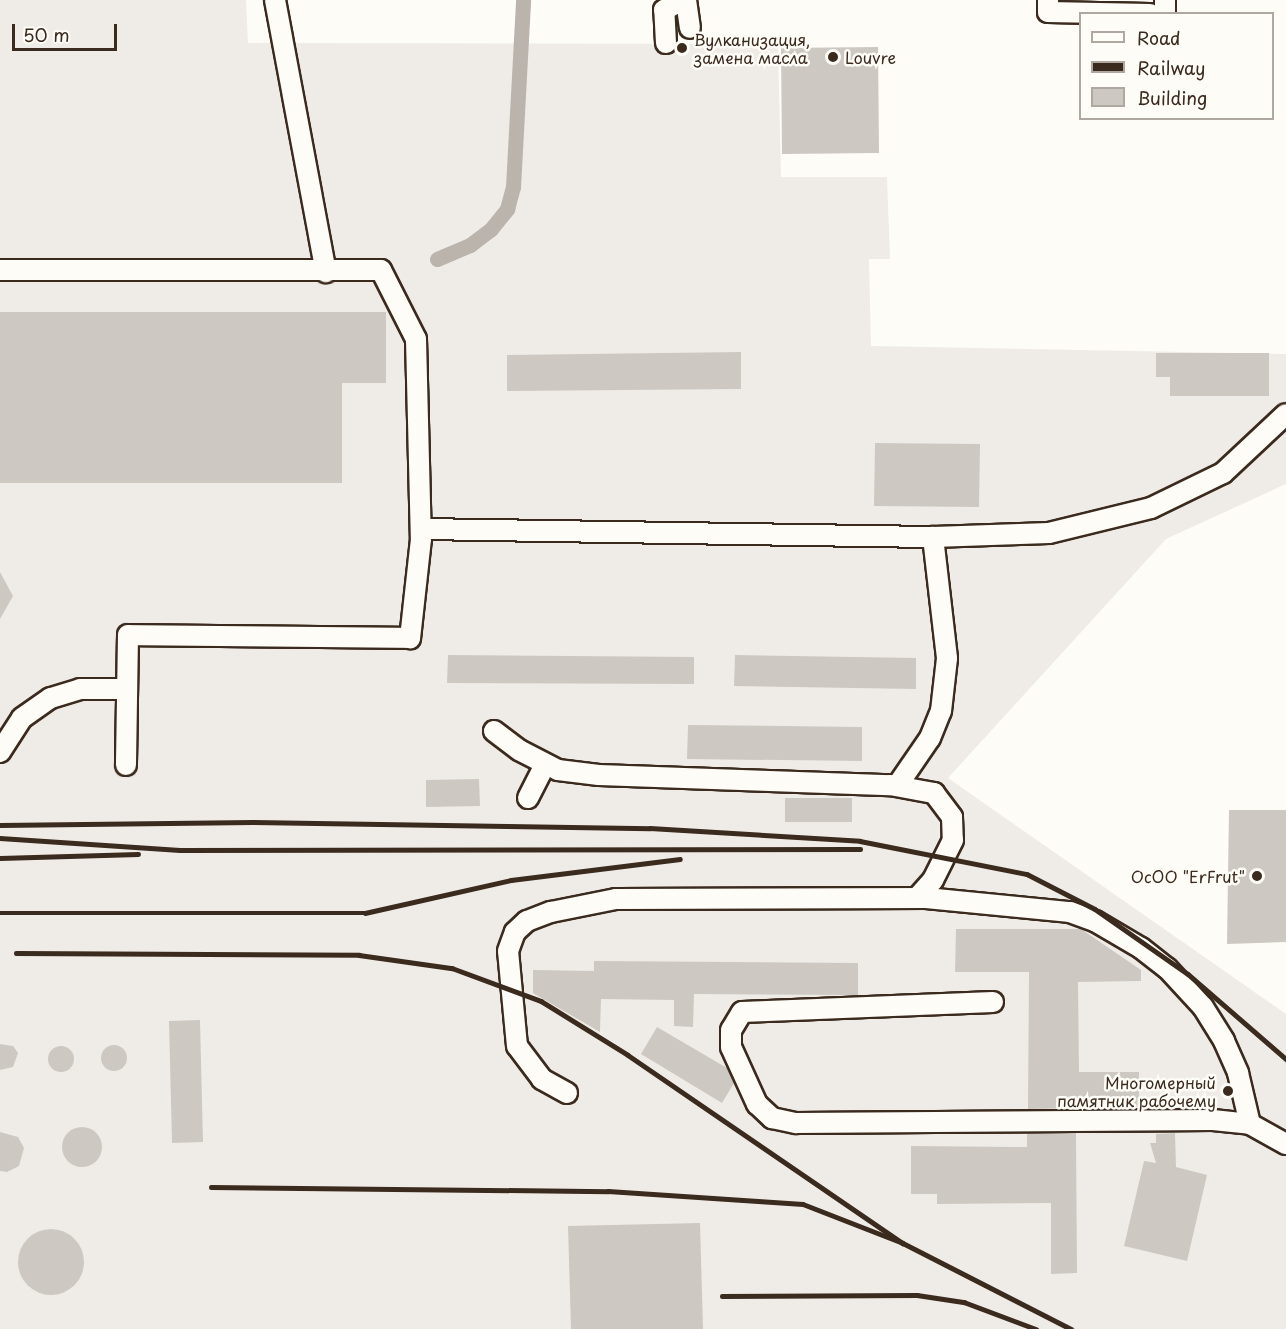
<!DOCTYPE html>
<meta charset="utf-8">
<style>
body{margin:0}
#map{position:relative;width:1286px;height:1329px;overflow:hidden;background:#fdfcf7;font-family:"Playpen Sans",sans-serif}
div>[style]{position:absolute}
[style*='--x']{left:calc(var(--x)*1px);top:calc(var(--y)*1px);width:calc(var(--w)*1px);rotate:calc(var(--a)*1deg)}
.built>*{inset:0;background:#efece7}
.canal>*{height:15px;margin:-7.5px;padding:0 7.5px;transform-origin:7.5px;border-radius:7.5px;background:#bbb4ad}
.building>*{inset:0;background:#cdc8c2}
.round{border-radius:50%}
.roads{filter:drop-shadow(2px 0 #3b2a1e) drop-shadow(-2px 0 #3b2a1e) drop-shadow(0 2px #3b2a1e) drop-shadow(0 -2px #3b2a1e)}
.minor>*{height:20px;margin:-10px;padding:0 10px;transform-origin:10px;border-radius:10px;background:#fdfcf7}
.rail>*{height:4.5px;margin:-2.25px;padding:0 2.25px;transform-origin:2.25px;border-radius:2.25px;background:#3b2a1e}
.dots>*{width:16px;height:16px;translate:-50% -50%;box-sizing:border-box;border:3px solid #fdfcf7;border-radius:50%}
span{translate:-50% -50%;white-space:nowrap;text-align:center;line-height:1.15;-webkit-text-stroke:5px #fdfcf7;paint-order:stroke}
.poi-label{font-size:16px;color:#3b2a1e}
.left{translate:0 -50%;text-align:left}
.right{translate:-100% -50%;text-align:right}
.legend{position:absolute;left:1079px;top:12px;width:195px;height:108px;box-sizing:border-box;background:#fdfcf7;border:2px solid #afa8a0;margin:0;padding:8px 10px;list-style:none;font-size:18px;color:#3b2a1e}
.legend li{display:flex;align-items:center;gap:12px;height:30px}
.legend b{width:30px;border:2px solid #afa8a0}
.scale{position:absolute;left:12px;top:24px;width:105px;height:27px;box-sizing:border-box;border:3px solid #3b2a1e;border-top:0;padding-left:8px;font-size:18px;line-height:21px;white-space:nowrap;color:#3b2a1e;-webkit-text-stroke:4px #fdfcf7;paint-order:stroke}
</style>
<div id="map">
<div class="built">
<div style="clip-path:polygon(0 0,246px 0,248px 43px,778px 44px,781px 177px,887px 177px,890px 259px,869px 259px,871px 346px,1286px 354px,1286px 484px,1166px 539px,948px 778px,1286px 1014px,1286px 1329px,0 1329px)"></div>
</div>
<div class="canal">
<div style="--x:437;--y:259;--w:36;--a:-23"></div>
<div style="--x:470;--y:245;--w:26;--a:-37"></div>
<div style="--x:491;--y:229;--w:26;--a:-51"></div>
<div style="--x:507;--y:209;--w:23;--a:-75"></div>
<div style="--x:513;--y:187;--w:187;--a:-86.9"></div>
</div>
<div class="building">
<div style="clip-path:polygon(878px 47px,879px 153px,782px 154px,781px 48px)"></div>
<div style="clip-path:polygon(0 312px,386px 312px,386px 383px,342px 383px,342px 483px,0 483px)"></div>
<div style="clip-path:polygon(741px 352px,741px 389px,507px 391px,507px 355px)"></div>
<div style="clip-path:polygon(1156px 353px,1269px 353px,1269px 396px,1170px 396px,1170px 377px,1156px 377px)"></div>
<div style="clip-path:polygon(875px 443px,980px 444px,979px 507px,874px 506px)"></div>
<div style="clip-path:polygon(0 572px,13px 596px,0 619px)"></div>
<div style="clip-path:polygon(448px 655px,694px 657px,694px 684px,447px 683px)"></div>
<div style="clip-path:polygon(735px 655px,916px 658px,916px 689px,734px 686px)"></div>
<div style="clip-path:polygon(688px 725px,862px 727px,862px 761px,687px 759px)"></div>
<div style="clip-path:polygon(479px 779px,480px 806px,426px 807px,426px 780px)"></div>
<div style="clip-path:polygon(785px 798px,852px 798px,852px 822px,785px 822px)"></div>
<div style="clip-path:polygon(1229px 810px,1286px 810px,1286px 942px,1227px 944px)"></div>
<div style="clip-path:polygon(956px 929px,1081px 929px,1141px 970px,1141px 981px,1078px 982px,1079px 1072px,1139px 1072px,1139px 1107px,1028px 1109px,1029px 972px,955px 972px)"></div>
<div style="clip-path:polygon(594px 961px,858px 963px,858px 995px,694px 994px,693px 1027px,674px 1026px,674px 1000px,601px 999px,600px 1032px,533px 993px,533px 970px,594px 971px)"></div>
<div style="clip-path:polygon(200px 1020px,203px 1142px,172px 1143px,169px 1021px)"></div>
<div style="clip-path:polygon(657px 1027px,727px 1068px,734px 1083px,722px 1103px,641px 1054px)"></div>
<div style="clip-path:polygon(0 1044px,13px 1046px,18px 1053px,13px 1067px,0 1070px)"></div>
<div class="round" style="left:101px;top:1045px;width:26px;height:26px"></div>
<div class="round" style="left:48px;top:1046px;width:26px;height:26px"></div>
<div class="round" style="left:62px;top:1127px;width:40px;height:40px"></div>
<div style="clip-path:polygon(0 1132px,18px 1137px,24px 1148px,19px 1166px,7px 1172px,0 1171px)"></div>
<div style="clip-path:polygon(1027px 1133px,1076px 1133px,1077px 1273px,1051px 1274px,1051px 1203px,937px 1204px,937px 1194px,911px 1194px,911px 1146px,1027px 1147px)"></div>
<div style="clip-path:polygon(1175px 1133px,1176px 1167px,1207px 1175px,1187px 1261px,1124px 1246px,1144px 1161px,1156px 1163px,1150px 1143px,1156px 1143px,1156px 1134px)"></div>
<div style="clip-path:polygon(700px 1223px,703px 1329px,571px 1329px,568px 1226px)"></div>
<div class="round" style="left:18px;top:1229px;width:66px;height:66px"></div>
</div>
<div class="roads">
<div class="minor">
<div style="--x:275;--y:0;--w:277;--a:79.4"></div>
<div style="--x:686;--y:0;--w:28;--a:82"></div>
<div style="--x:1048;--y:0;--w:12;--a:90"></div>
<div style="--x:1048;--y:12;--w:102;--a:1.1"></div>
<div style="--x:1165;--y:0;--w:14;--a:90"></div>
<div style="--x:666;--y:43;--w:33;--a:-93"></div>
<div style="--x:664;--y:10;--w:21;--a:-28"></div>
<div style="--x:0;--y:270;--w:381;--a:0"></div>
<div style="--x:381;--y:270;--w:77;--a:63.1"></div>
<div style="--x:416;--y:339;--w:200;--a:88.6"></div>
<div style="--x:421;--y:539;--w:100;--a:96.3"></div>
<div style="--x:410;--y:638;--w:282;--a:-179.4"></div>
<div style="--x:128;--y:635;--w:130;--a:90.9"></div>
<div style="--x:421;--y:529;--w:512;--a:0.9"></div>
<div style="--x:494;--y:731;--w:31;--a:37"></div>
<div style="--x:519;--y:750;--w:44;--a:27.1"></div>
<div style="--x:558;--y:770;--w:41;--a:7"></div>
<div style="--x:599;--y:775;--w:291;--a:2"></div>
<div style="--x:890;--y:785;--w:45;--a:10.3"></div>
<div style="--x:934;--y:793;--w:30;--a:53"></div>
<div style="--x:952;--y:817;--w:23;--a:88"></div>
<div style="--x:953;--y:840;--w:45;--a:116.6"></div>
<div style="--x:933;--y:880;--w:24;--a:132"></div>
<div style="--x:0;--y:752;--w:40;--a:-57.1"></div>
<div style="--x:22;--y:718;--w:35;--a:-35"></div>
<div style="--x:51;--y:698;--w:30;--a:-17"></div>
<div style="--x:80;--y:689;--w:46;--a:0"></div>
<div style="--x:897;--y:786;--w:58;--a:-55.5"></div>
<div style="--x:930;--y:738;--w:29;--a:-68"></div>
<div style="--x:941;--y:711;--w:53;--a:-83.5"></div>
<div style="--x:947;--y:658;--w:122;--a:-96.6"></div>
<div style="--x:933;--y:537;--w:116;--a:-2"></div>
<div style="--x:1049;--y:533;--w:105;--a:-13.8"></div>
<div style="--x:1151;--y:508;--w:80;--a:-25.9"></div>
<div style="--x:1223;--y:473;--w:86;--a:-43.1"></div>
<div style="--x:528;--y:798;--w:38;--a:-63"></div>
<div style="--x:993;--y:1002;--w:251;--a:177.7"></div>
<div style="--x:742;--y:1012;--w:21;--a:121"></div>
<div style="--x:731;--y:1030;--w:17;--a:90"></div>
<div style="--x:731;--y:1047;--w:63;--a:65.5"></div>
<div style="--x:757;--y:1104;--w:21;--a:43"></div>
<div style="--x:772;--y:1118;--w:25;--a:12"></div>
<div style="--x:796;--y:1123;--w:417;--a:-0.4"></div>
<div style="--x:1213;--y:1120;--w:37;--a:6"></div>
<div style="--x:1250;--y:1124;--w:41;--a:29.1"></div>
<div style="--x:567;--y:1093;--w:29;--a:-151"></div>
<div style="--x:542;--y:1079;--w:41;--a:-127.1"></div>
<div style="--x:517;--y:1046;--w:95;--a:-95.4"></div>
<div style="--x:508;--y:951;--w:20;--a:-70"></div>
<div style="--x:515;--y:932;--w:16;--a:-43"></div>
<div style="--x:527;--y:921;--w:26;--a:-21"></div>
<div style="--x:551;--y:912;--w:66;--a:-11.3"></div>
<div style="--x:616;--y:899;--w:310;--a:-0.2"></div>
<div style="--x:926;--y:898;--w:145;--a:5.6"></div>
<div style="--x:1070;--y:912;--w:27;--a:20"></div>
<div style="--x:1095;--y:921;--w:53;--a:30.4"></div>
<div style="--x:1141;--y:948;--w:33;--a:38"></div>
<div style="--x:1167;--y:968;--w:53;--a:47.3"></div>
<div style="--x:1203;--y:1007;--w:40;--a:58"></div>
<div style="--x:1224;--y:1041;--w:35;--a:66"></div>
<div style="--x:1238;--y:1073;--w:52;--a:76.8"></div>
</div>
</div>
<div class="rail">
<div style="--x:0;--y:825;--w:253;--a:-0.7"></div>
<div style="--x:253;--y:822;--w:397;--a:0.9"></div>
<div style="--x:650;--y:828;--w:210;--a:3.5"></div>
<div style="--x:860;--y:841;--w:170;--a:11.2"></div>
<div style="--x:1027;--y:874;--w:76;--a:27.2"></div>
<div style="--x:1095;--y:909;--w:113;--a:35"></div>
<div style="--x:1188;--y:974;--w:130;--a:40.9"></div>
<div style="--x:0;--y:838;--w:180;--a:3.8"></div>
<div style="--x:180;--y:850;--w:680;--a:-0.08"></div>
<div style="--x:0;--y:858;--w:138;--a:-1.7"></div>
<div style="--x:0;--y:913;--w:365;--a:0"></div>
<div style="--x:365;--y:913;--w:150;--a:-12.7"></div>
<div style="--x:511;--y:880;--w:170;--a:-7.1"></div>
<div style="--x:16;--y:953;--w:343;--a:0.3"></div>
<div style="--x:359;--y:955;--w:94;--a:8"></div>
<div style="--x:452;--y:968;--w:95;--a:20.3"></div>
<div style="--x:541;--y:1001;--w:102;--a:31.8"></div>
<div style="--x:628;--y:1055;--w:333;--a:34.4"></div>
<div style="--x:211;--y:1187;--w:397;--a:0.6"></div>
<div style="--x:608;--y:1191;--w:195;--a:3.8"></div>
<div style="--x:803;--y:1204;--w:107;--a:21.3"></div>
<div style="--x:903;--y:1243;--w:189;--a:27.1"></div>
<div style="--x:722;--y:1296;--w:195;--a:-0.3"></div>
<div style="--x:917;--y:1295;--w:48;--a:8.5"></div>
<div style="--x:964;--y:1302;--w:77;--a:20.6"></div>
</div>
<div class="dots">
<div style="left:682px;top:48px;background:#3b2a1e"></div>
<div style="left:833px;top:57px;background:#3b2a1e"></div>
<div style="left:1257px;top:876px;background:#3b2a1e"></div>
<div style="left:1228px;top:1091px;background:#3b2a1e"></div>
</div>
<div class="poi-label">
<span class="left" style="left:694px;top:48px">Вулканизация,<br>замена масла</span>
<span class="left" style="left:845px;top:57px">Louvre</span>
<span class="right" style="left:1245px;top:876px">ОсОО "ErFrut"</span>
<span class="right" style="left:1216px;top:1091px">Многомерный<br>памятник рабочему</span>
</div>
<ul class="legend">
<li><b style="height:8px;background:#fdfcf7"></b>Road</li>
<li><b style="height:8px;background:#3b2a1e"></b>Railway</li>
<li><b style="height:16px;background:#cdc8c2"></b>Building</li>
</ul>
<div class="scale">50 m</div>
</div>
